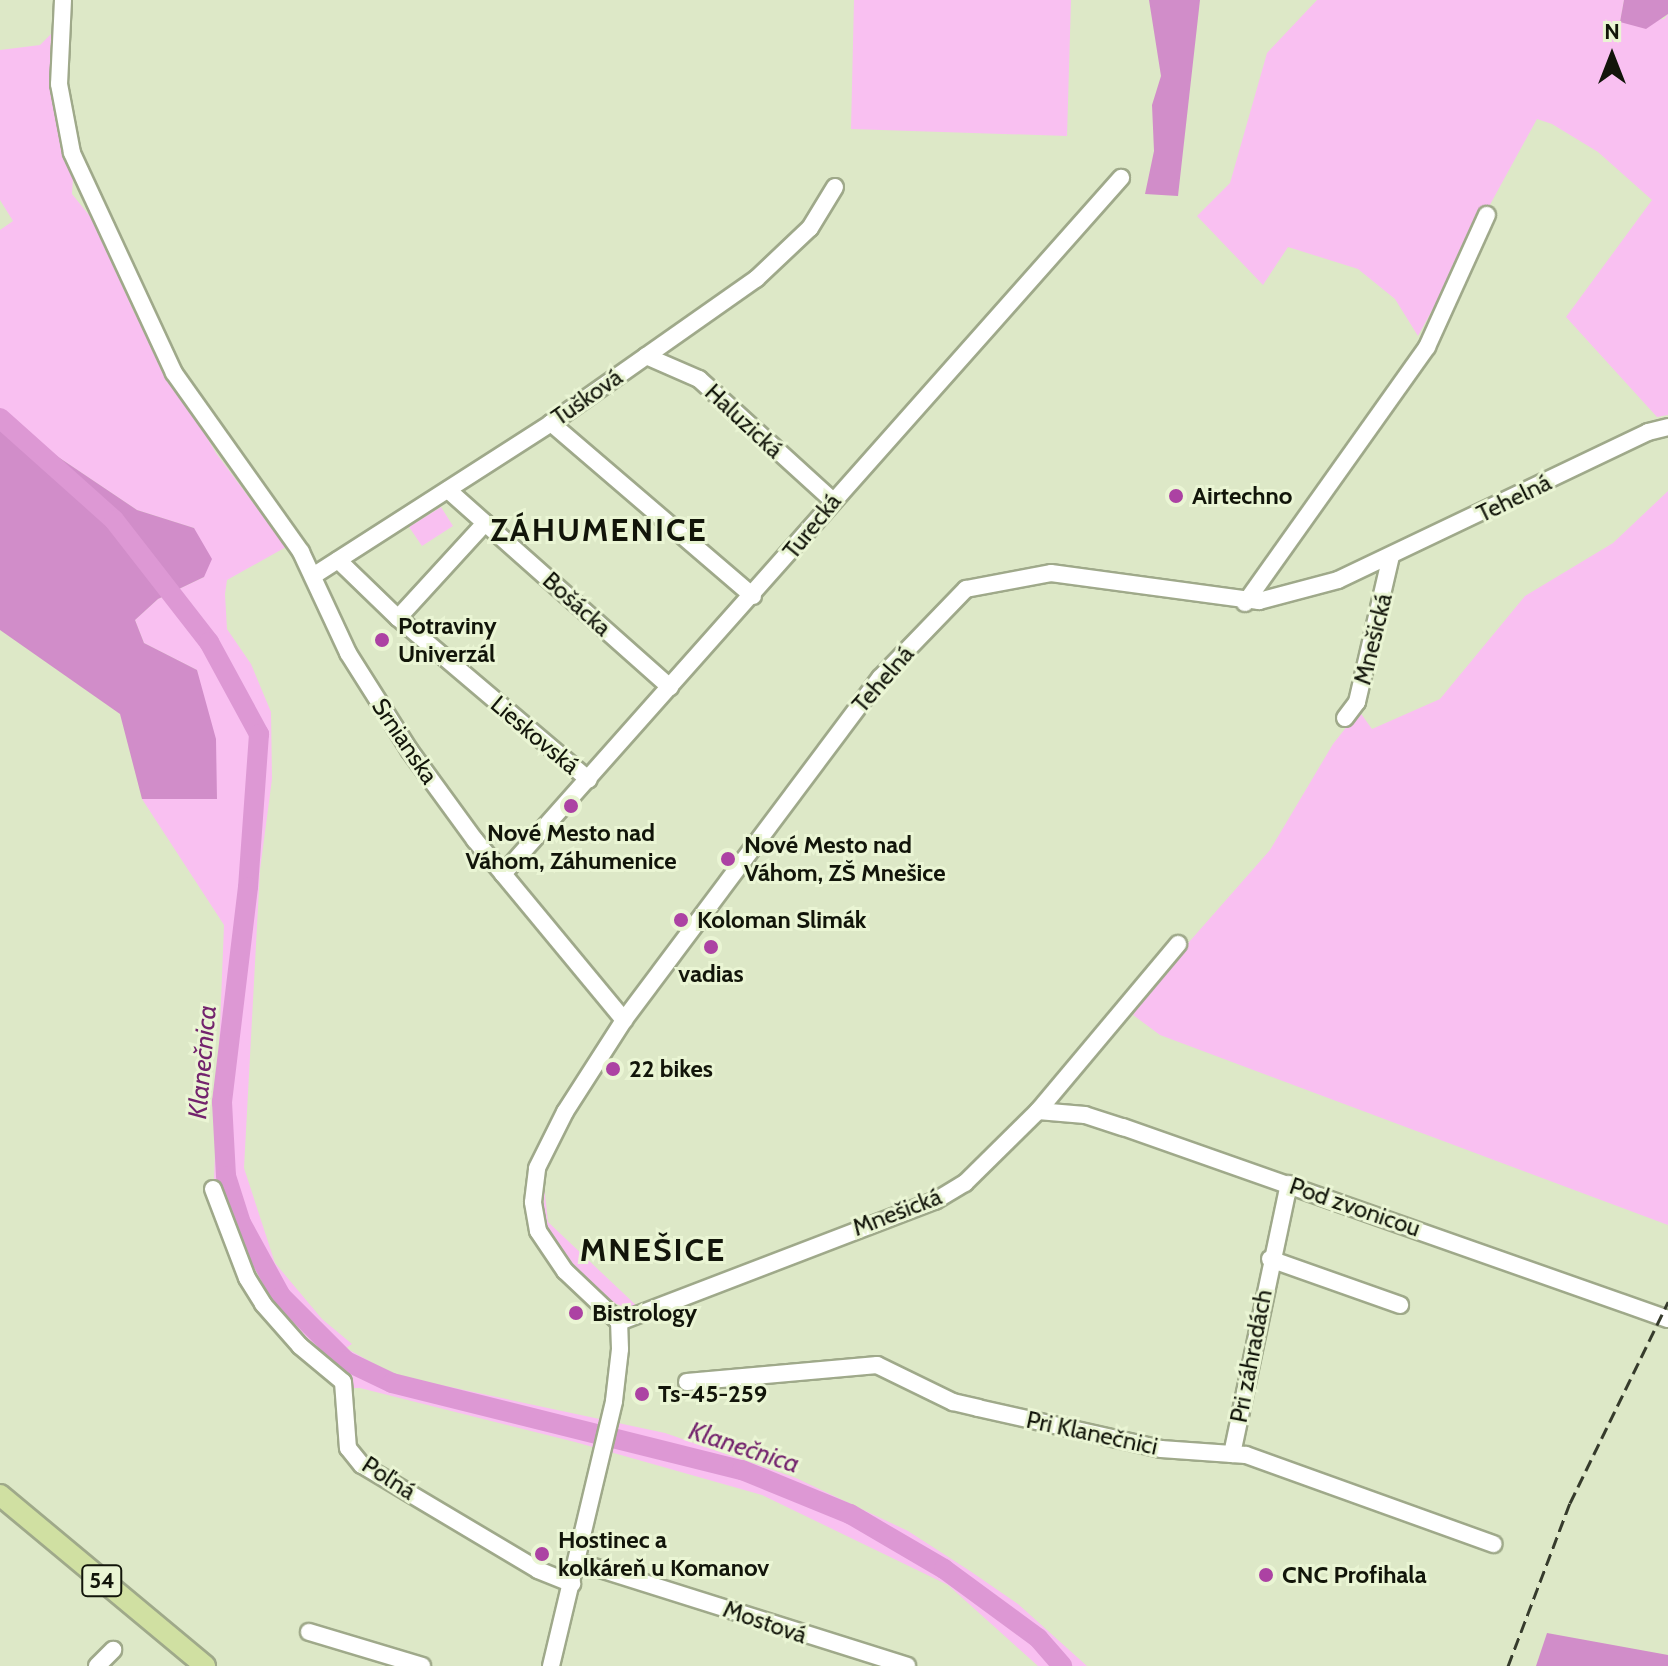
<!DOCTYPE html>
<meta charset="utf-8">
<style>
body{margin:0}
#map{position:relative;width:1668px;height:1666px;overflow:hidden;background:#dde8c7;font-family:Cabin,sans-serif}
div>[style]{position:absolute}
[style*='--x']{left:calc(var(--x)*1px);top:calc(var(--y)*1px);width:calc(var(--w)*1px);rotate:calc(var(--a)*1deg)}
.green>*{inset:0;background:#f9c0f1}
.forest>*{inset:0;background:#d18dc9}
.river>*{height:20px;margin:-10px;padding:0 10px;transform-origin:10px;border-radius:10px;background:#dd98d4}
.roads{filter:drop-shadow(2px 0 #9fa98a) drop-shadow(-2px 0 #9fa98a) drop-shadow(0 2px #9fa98a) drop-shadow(0 -2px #9fa98a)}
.minor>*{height:16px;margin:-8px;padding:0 8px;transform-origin:8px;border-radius:8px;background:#fff}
.major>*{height:20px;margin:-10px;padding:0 10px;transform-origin:10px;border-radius:10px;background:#d0e0a2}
.rail>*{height:3px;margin-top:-1.5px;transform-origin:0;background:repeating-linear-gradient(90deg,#363b2c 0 12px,transparent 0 18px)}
.dots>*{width:22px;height:22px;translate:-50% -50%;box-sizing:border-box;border:4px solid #eaf5d4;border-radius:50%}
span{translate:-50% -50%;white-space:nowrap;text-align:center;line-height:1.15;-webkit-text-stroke:6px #eaf5d4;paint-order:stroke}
.shield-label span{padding:2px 6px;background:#eaf5d4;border:2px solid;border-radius:6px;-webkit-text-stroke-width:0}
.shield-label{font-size:22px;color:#12150a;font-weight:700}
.street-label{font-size:24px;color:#12150a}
.poi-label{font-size:24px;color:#12150a;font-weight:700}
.left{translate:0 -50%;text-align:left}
.water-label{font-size:26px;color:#73236d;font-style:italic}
.district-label{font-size:32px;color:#12150a;font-weight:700;letter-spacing:2px}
.north{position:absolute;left:1572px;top:16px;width:80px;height:80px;-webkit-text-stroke:6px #eaf5d4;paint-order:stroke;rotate:0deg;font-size:22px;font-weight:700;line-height:32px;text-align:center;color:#12150a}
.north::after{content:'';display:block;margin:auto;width:28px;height:36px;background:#12150a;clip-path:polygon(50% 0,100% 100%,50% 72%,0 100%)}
</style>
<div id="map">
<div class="green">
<div style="clip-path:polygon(854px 0,1071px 0,1067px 136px,851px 129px)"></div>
<div style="clip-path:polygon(1317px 0,1624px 0,1620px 22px,1664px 19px,1668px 14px,1668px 415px,1657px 417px,1566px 317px,1652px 200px,1598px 152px,1552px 124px,1537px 119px,1418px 336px,1395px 299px,1358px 269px,1288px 247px,1263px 285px,1197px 216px,1230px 183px,1267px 53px)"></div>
<div style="clip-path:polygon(51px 34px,50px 88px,73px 178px,72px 194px,93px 220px,134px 312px,216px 453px,286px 547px,227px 580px,225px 594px,227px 629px,251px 664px,271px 712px,272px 779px,260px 870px,244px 1168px,275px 1263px,322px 1319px,352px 1344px,346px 1348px,394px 1375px,665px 1433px,796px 1478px,908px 1531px,970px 1571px,1018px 1604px,1087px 1666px,1038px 1666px,948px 1585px,762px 1495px,575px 1442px,360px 1388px,338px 1388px,293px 1349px,214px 1179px,224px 925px,142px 799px,217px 798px,197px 670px,144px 643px,135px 620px,158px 599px,204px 577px,194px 528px,137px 510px,27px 436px,0 409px,0 230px,13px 221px,0 200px,0 50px,40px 45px)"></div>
<div style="clip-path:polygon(1668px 491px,1668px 1225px,1160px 1035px,1133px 1015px,1160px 975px,1270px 850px,1333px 744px,1359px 711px,1372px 729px,1440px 699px,1525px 596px,1613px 543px)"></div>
<div style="clip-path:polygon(441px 507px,453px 526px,422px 546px,409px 527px)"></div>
<div style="clip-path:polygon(544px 1186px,548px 1222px,639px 1308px,635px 1311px,609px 1301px,552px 1245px,544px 1225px)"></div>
</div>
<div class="forest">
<div style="clip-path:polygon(1149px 0,1200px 0,1178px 196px,1145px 194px,1154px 151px,1152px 105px,1161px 76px)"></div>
<div style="clip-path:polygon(1624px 0,1668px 0,1668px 14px,1646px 29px,1620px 22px)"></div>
<div style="clip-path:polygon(0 409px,27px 436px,137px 510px,194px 528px,212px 559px,204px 577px,158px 599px,135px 620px,144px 643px,197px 670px,216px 739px,217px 799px,142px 799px,120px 714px,0 630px)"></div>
<div style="clip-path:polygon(1547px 1633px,1668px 1655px,1668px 1666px,1536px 1666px)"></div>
</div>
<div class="river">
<div style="--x:0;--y:418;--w:153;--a:41.8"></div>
<div style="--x:114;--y:520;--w:155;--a:52.1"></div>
<div style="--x:209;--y:642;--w:105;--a:61.5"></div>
<div style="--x:259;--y:734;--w:153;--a:94.1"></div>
<div style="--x:248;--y:887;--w:217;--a:96.9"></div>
<div style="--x:222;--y:1102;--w:74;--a:86.9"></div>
<div style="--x:226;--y:1176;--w:49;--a:72.3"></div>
<div style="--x:241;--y:1223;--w:83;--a:61.3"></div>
<div style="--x:281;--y:1296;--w:92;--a:45"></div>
<div style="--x:346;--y:1361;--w:51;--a:25.6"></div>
<div style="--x:392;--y:1383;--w:361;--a:14"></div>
<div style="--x:742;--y:1470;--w:117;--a:22.2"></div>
<div style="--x:850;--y:1514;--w:109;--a:30.3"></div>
<div style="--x:944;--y:1569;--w:117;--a:36.3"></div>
<div style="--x:1038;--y:1638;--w:37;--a:49"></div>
</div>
<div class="roads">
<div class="minor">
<div style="--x:63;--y:0;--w:84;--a:92.7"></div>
<div style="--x:59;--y:84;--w:70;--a:79.3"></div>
<div style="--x:72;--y:153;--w:242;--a:65.1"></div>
<div style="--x:174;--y:373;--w:219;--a:54.6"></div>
<div style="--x:301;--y:552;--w:111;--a:65"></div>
<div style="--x:348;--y:653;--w:116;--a:57.7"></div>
<div style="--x:410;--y:751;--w:110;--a:53.9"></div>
<div style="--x:475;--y:840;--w:234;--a:50.4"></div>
<div style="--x:646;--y:356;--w:58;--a:23.5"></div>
<div style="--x:699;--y:379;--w:180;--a:42.3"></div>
<div style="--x:551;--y:423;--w:266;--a:40.6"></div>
<div style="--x:448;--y:490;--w:297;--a:41.6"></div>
<div style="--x:338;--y:560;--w:83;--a:44"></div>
<div style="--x:398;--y:618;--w:250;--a:40.3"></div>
<div style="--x:313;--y:576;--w:283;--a:-32.7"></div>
<div style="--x:551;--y:423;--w:251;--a:-35.1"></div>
<div style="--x:756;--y:279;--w:74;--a:-43.4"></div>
<div style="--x:810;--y:228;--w:48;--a:-58.6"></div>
<div style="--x:1245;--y:603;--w:314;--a:-54.6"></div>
<div style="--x:1427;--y:347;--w:145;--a:-65.6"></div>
<div style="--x:398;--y:618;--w:129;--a:-47.5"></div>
<div style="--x:1345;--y:718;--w:20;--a:-53"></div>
<div style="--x:1357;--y:702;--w:150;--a:-76.9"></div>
<div style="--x:503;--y:874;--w:931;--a:-48.4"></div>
<div style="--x:1038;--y:1111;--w:47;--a:4.9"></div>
<div style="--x:1085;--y:1115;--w:40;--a:18"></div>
<div style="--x:1123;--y:1127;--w:578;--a:19.41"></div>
<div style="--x:213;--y:1189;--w:95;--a:69.1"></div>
<div style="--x:247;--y:1278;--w:31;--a:58"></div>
<div style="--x:263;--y:1304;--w:56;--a:48.6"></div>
<div style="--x:300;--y:1346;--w:56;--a:39.9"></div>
<div style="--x:343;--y:1382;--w:66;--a:85.7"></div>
<div style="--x:348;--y:1448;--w:22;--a:51"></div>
<div style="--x:362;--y:1465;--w:205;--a:30.8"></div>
<div style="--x:538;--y:1570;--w:37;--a:22"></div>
<div style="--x:1270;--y:1259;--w:138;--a:19.5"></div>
<div style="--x:619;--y:1322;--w:338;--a:-21"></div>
<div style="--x:935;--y:1201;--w:35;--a:-31"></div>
<div style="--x:965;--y:1183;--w:103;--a:-44.6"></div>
<div style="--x:1038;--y:1111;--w:218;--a:-50"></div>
<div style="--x:687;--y:1382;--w:191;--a:-5.1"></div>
<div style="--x:877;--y:1365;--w:85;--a:26"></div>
<div style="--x:953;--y:1402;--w:26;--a:13"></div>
<div style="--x:978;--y:1408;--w:188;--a:12.6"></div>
<div style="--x:1161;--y:1449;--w:85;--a:4"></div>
<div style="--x:1246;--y:1455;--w:263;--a:19.8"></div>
<div style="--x:1232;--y:1454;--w:276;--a:-78.1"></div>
<div style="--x:578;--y:1562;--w:345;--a:17.5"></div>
<div style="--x:309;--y:1632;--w:118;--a:16.7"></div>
<div style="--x:97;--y:1666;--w:23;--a:-45"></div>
<div style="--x:551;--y:1666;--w:272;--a:-76.6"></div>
<div style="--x:614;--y:1401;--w:52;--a:-83.4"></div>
<div style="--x:620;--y:1349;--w:27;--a:-92"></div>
<div style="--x:619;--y:1322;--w:74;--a:-136.6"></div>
<div style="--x:565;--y:1271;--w:48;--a:-124"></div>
<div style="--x:538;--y:1231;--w:29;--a:-100"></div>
<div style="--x:533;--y:1202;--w:34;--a:-83"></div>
<div style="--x:537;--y:1168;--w:63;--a:-63.4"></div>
<div style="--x:565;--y:1112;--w:109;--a:-57.3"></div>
<div style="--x:624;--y:1020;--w:427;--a:-53.2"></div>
<div style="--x:880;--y:678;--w:124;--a:-46"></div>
<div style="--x:966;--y:589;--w:86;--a:-10.7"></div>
<div style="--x:1051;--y:573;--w:210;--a:7.7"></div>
<div style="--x:1259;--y:601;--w:82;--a:-14.9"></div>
<div style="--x:1338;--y:580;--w:344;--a:-25.5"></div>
<div style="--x:1648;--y:432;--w:21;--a:-14"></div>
</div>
<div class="major">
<div style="--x:0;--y:1495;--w:267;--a:39.8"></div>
</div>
</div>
<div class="rail">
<div style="--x:1508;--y:1666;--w:174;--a:-69.2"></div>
<div style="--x:1570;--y:1503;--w:224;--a:-64"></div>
</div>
<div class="dots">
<div style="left:1176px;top:496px;background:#ac42a3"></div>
<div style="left:382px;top:640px;background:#ac42a3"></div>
<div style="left:571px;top:806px;background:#ac42a3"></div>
<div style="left:728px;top:859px;background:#ac42a3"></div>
<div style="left:681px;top:920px;background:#ac42a3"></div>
<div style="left:711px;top:947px;background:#ac42a3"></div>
<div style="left:613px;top:1069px;background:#ac42a3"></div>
<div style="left:576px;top:1313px;background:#ac42a3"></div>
<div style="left:642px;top:1394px;background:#ac42a3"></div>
<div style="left:542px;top:1554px;background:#ac42a3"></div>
<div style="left:1266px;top:1575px;background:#ac42a3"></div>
</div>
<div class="shield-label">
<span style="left:102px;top:1581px">54</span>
</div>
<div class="street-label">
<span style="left:587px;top:397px;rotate:-35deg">Tušková</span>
<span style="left:744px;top:421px;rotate:43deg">Haluzická</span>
<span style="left:1514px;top:498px;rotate:-26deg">Tehelná</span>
<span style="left:812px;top:526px;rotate:-51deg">Turecká</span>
<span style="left:577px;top:604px;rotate:42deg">Bošácka</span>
<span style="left:1373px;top:639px;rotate:-76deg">Mnešická</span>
<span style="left:883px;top:679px;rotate:-49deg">Tehelná</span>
<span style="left:535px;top:735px;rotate:40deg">Lieskovská</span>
<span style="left:405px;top:741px;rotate:56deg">Srnianska</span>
<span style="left:1355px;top:1207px;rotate:19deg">Pod zvonicou</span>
<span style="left:897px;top:1212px;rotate:-21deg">Mnešická</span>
<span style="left:1251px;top:1356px;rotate:-79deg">Pri záhradách</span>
<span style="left:1092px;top:1433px;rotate:12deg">Pri Klanečnici</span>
<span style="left:389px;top:1478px;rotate:33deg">Poľná</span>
<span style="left:765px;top:1622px;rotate:19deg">Mostová</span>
</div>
<div class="poi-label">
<span class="left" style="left:1192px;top:496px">Airtechno</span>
<span class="left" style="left:398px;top:640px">Potraviny<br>Univerzál</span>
<span style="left:571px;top:847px">Nové Mesto nad<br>Váhom, Záhumenice</span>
<span class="left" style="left:744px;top:859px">Nové Mesto nad<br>Váhom, ZŠ Mnešice</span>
<span class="left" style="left:697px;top:920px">Koloman Slimák</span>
<span style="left:711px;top:974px">vadias</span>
<span class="left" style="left:629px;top:1069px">22 bikes</span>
<span class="left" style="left:592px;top:1313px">Bistrology</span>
<span class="left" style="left:658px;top:1394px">Ts-45-259</span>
<span class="left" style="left:558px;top:1554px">Hostinec a<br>kolkáreň u Komanov</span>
<span class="left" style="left:1282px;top:1575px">CNC Profihala</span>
</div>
<div class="water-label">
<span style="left:203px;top:1062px;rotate:-85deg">Klanečnica</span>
<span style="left:744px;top:1448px;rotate:18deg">Klanečnica</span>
</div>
<div class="district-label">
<span style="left:599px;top:530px">ZÁHUMENICE</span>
<span style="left:653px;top:1250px">MNEŠICE</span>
</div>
<div class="north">N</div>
</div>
